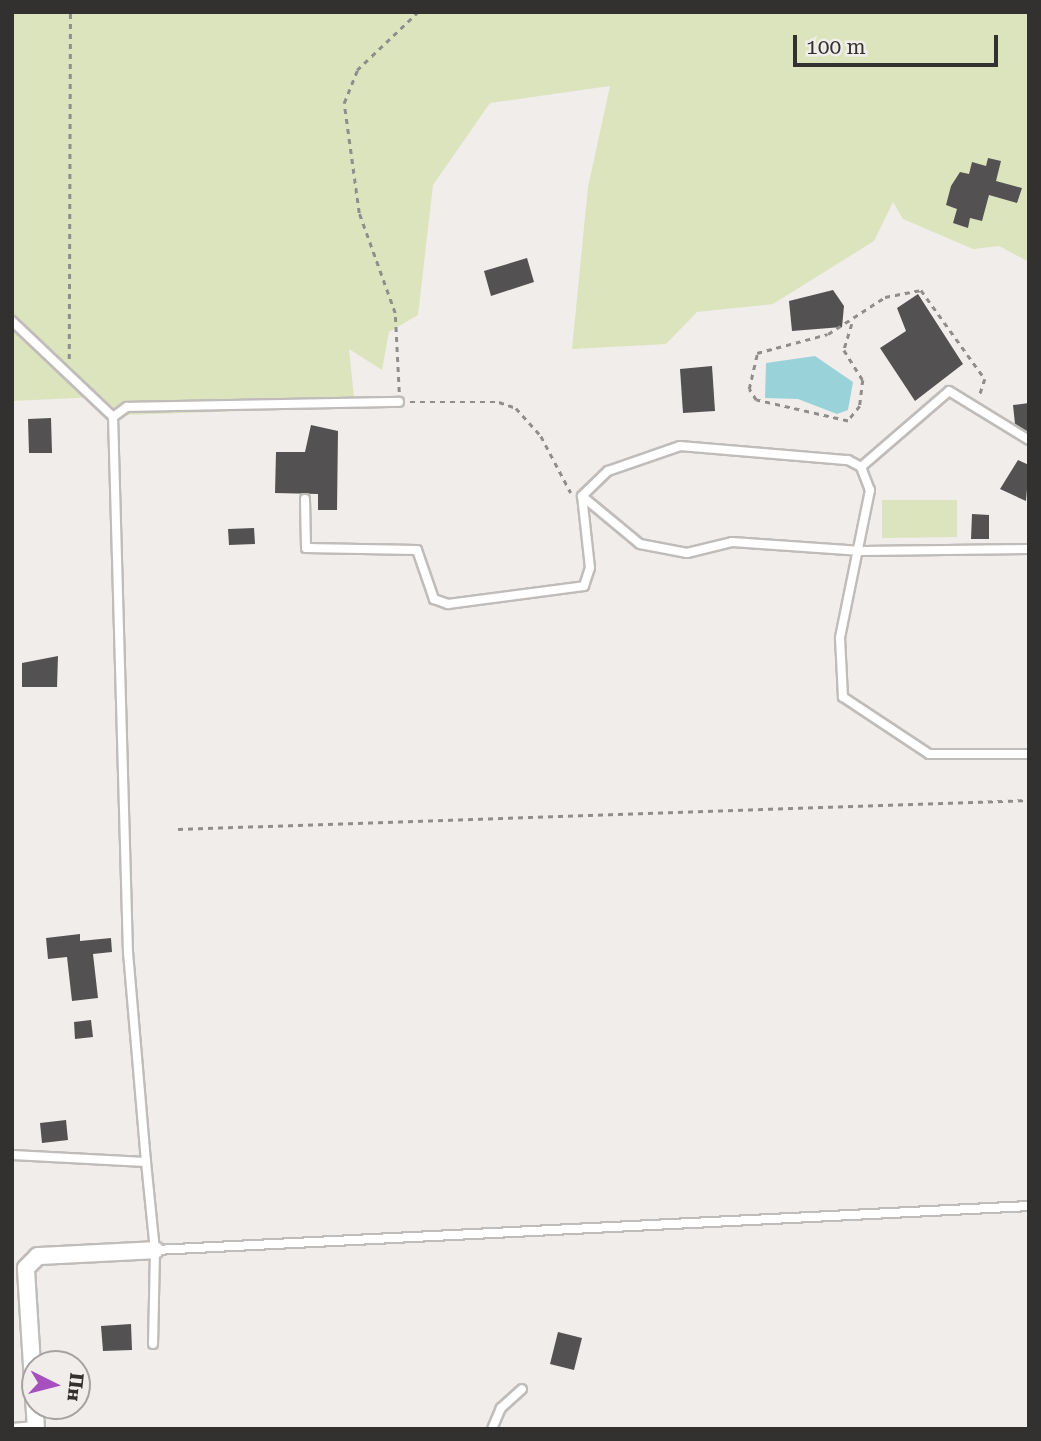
<!DOCTYPE html>
<meta charset="utf-8">
<style>
body{margin:0}
#map{position:relative;width:1041px;height:1441px;overflow:hidden;background:#f1edeb;font-family:"Roboto Serif",serif}
div>[style]{position:absolute}
[style*='--x']{left:calc(var(--x)*1px);top:calc(var(--y)*1px);width:calc(var(--w)*1px);rotate:calc(var(--a)*1deg)}
.green>*{inset:0;background:#dbe4bd}
.water>*{inset:0;background:#9ad2da}
.building>*{inset:0;background:#545153}
.path>*{height:2.5px;margin-top:-1.25px;transform-origin:0;background:repeating-linear-gradient(90deg,#908e8c 0 5px,transparent 0 10px)}
.roads{filter:drop-shadow(2px 0 #c0bcba) drop-shadow(-2px 0 #c0bcba) drop-shadow(0 2px #c0bcba) drop-shadow(0 -2px #c0bcba)}
.service>*{height:8px;margin:-4px;padding:0 4px;transform-origin:4px;border-radius:4px;background:#fff}
.minor>*{height:16px;margin:-8px;padding:0 8px;transform-origin:8px;border-radius:8px;background:#fff}
span{translate:-50% -50%;white-space:nowrap;text-align:center;line-height:1.15;-webkit-text-stroke:7px #f1edeb;paint-order:stroke}
.frame{position:absolute;inset:0;border:14px solid #323130;pointer-events:none}
.north{position:absolute;left:21px;top:1350px;width:70px;height:70px;box-sizing:border-box;background:#f1edeb;border:2px solid #a5a2a0;border-radius:50%;rotate:96deg;font-size:19px;font-weight:700;line-height:28px;text-align:center;color:#323130}
.north::after{content:'';display:block;margin:auto;width:24px;height:32px;background:#a650be;clip-path:polygon(50% 0,100% 100%,50% 72%,0 100%)}
.scale{position:absolute;left:793px;top:35px;width:205px;height:32px;box-sizing:border-box;border:4px solid #323130;border-top:0;padding-left:9px;font-size:21px;line-height:24px;white-space:nowrap;color:#323130;-webkit-text-stroke:5px #f1edeb;paint-order:stroke}
</style>
<div id="map">
<div class="green">
<div style="clip-path:polygon(12px 12px,1029px 12px,1029px 262px,999px 246px,973px 249px,903px 219px,893px 202px,874px 241px,773px 304px,697px 312px,666px 344px,572px 349px,588px 187px,610px 86px,490px 103px,433px 185px,418px 315px,389px 332px,382px 370px,349px 349px,355px 407px,124px 415px,98px 397px,12px 401px)"></div>
<div style="clip-path:polygon(882px 500px,957px 500px,957px 537px,882px 538px)"></div>
</div>
<div class="water">
<div style="clip-path:polygon(815px 356px,853px 382px,848px 410px,837px 414px,798px 399px,765px 398px,766px 363px)"></div>
</div>
<div class="building">
<div style="clip-path:polygon(988px 158px,1001px 161px,996px 181px,1022px 188px,1017px 203px,989px 195px,982px 221px,970px 218px,968px 228px,953px 223px,957px 209px,946px 205px,951px 186px,960px 172px,969px 174px,972px 162px,986px 166px)"></div>
<div style="clip-path:polygon(527px 258px,534px 282px,491px 296px,484px 271px)"></div>
<div style="clip-path:polygon(833px 290px,844px 306px,842px 327px,792px 331px,789px 301px)"></div>
<div style="clip-path:polygon(918px 294px,963px 364px,915px 401px,880px 348px,906px 331px,897px 308px)"></div>
<div style="clip-path:polygon(712px 366px,715px 411px,683px 413px,680px 369px)"></div>
<div style="clip-path:polygon(1029px 403px,1029px 430px,1026px 431px,1015px 424px,1013px 405px)"></div>
<div style="clip-path:polygon(51px 418px,52px 453px,29px 453px,28px 419px)"></div>
<div style="clip-path:polygon(311px 425px,338px 431px,337px 510px,318px 510px,318px 494px,275px 493px,276px 452px,305px 452px)"></div>
<div style="clip-path:polygon(1018px 460px,1029px 465px,1026px 501px,1000px 489px)"></div>
<div style="clip-path:polygon(972px 514px,989px 515px,989px 539px,971px 539px)"></div>
<div style="clip-path:polygon(254px 528px,255px 544px,229px 545px,228px 529px)"></div>
<div style="clip-path:polygon(58px 656px,57px 687px,22px 687px,22px 663px)"></div>
<div style="clip-path:polygon(80px 934px,80px 941px,111px 938px,112px 952px,93px 954px,98px 998px,72px 1001px,67px 957px,48px 959px,46px 938px)"></div>
<div style="clip-path:polygon(91px 1020px,93px 1037px,75px 1039px,74px 1022px)"></div>
<div style="clip-path:polygon(66px 1120px,68px 1140px,42px 1143px,40px 1123px)"></div>
<div style="clip-path:polygon(131px 1324px,132px 1350px,103px 1351px,101px 1326px)"></div>
<div style="clip-path:polygon(558px 1332px,582px 1338px,574px 1370px,550px 1364px)"></div>
</div>
<div class="path">
<div style="--x:852;--y:324;--w:27;--a:107"></div>
<div style="--x:844;--y:350;--w:36;--a:58"></div>
<div style="--x:863;--y:380;--w:26;--a:97"></div>
<div style="--x:860;--y:406;--w:19;--a:129"></div>
<div style="--x:848;--y:421;--w:94;--a:-167.1"></div>
<div style="--x:756;--y:400;--w:13;--a:-122"></div>
<div style="--x:749;--y:389;--w:37;--a:-77"></div>
<div style="--x:757;--y:353;--w:73;--a:-15"></div>
<div style="--x:828;--y:334;--w:68;--a:-33"></div>
<div style="--x:885;--y:297;--w:37;--a:-11"></div>
<div style="--x:921;--y:290;--w:110;--a:54.3"></div>
<div style="--x:985;--y:379;--w:19;--a:108"></div>
<div style="--x:69;--y:359;--w:347;--a:-89.8"></div>
<div style="--x:399;--y:392;--w:79;--a:-92.9"></div>
<div style="--x:395;--y:313;--w:106;--a:-109.8"></div>
<div style="--x:359;--y:213;--w:111;--a:-97.8"></div>
<div style="--x:344;--y:103;--w:35;--a:-68"></div>
<div style="--x:357;--y:70;--w:84;--a:-43.6"></div>
<div style="--x:410;--y:402;--w:89;--a:0"></div>
<div style="--x:499;--y:402;--w:18;--a:19"></div>
<div style="--x:516;--y:408;--w:38;--a:48"></div>
<div style="--x:541;--y:436;--w:64;--a:62.2"></div>
<div style="--x:178;--y:829;--w:851;--a:-1.95"></div>
</div>
<div class="roads">
<div class="service">
<div style="--x:12;--y:321;--w:139;--a:43.5"></div>
<div style="--x:861;--y:467;--w:116;--a:-40.8"></div>
<div style="--x:949;--y:391;--w:94;--a:31.5"></div>
<div style="--x:582;--y:496;--w:75;--a:39.6"></div>
<div style="--x:640;--y:544;--w:48;--a:10.8"></div>
<div style="--x:687;--y:553;--w:46;--a:-13.7"></div>
<div style="--x:732;--y:542;--w:130;--a:4"></div>
<div style="--x:862;--y:551;--w:167;--a:-0.7"></div>
<div style="--x:305;--y:499;--w:49;--a:88.8"></div>
<div style="--x:306;--y:548;--w:111;--a:1"></div>
<div style="--x:417;--y:550;--w:52;--a:70.9"></div>
<div style="--x:434;--y:599;--w:15;--a:20"></div>
<div style="--x:448;--y:604;--w:137;--a:-7.5"></div>
<div style="--x:584;--y:586;--w:19;--a:-72"></div>
<div style="--x:590;--y:568;--w:72;--a:-96.3"></div>
<div style="--x:582;--y:496;--w:36;--a:-44"></div>
<div style="--x:608;--y:471;--w:76;--a:-19.1"></div>
<div style="--x:680;--y:446;--w:169;--a:4.8"></div>
<div style="--x:848;--y:460;--w:15;--a:28"></div>
<div style="--x:861;--y:467;--w:25;--a:69"></div>
<div style="--x:870;--y:490;--w:151;--a:101.5"></div>
<div style="--x:840;--y:638;--w:59;--a:87.1"></div>
<div style="--x:843;--y:697;--w:103;--a:33.5"></div>
<div style="--x:929;--y:754;--w:100;--a:0"></div>
<div style="--x:12;--y:1155;--w:134;--a:3"></div>
<div style="--x:146;--y:1162;--w:88;--a:84.2"></div>
<div style="--x:155;--y:1250;--w:94;--a:91.2"></div>
<div style="--x:146;--y:1162;--w:210;--a:-94.9"></div>
<div style="--x:128;--y:953;--w:536;--a:-91.6"></div>
<div style="--x:113;--y:417;--w:17;--a:-36"></div>
<div style="--x:127;--y:407;--w:272;--a:-1.1"></div>
<div style="--x:155;--y:1250;--w:875;--a:-2.88"></div>
<div style="--x:12;--y:1428;--w:24;--a:-5"></div>
<div style="--x:492;--y:1429;--w:23;--a:-67"></div>
<div style="--x:501;--y:1408;--w:28;--a:-42"></div>
</div>
<div class="minor">
<div style="--x:36;--y:1429;--w:161;--a:-93.6"></div>
<div style="--x:26;--y:1268;--w:17;--a:-45"></div>
<div style="--x:38;--y:1256;--w:117;--a:-2.9"></div>
</div>
</div>
<div class="frame"></div>
<div class="north">Пн</div>
<div class="scale">100 m</div>
</div>
